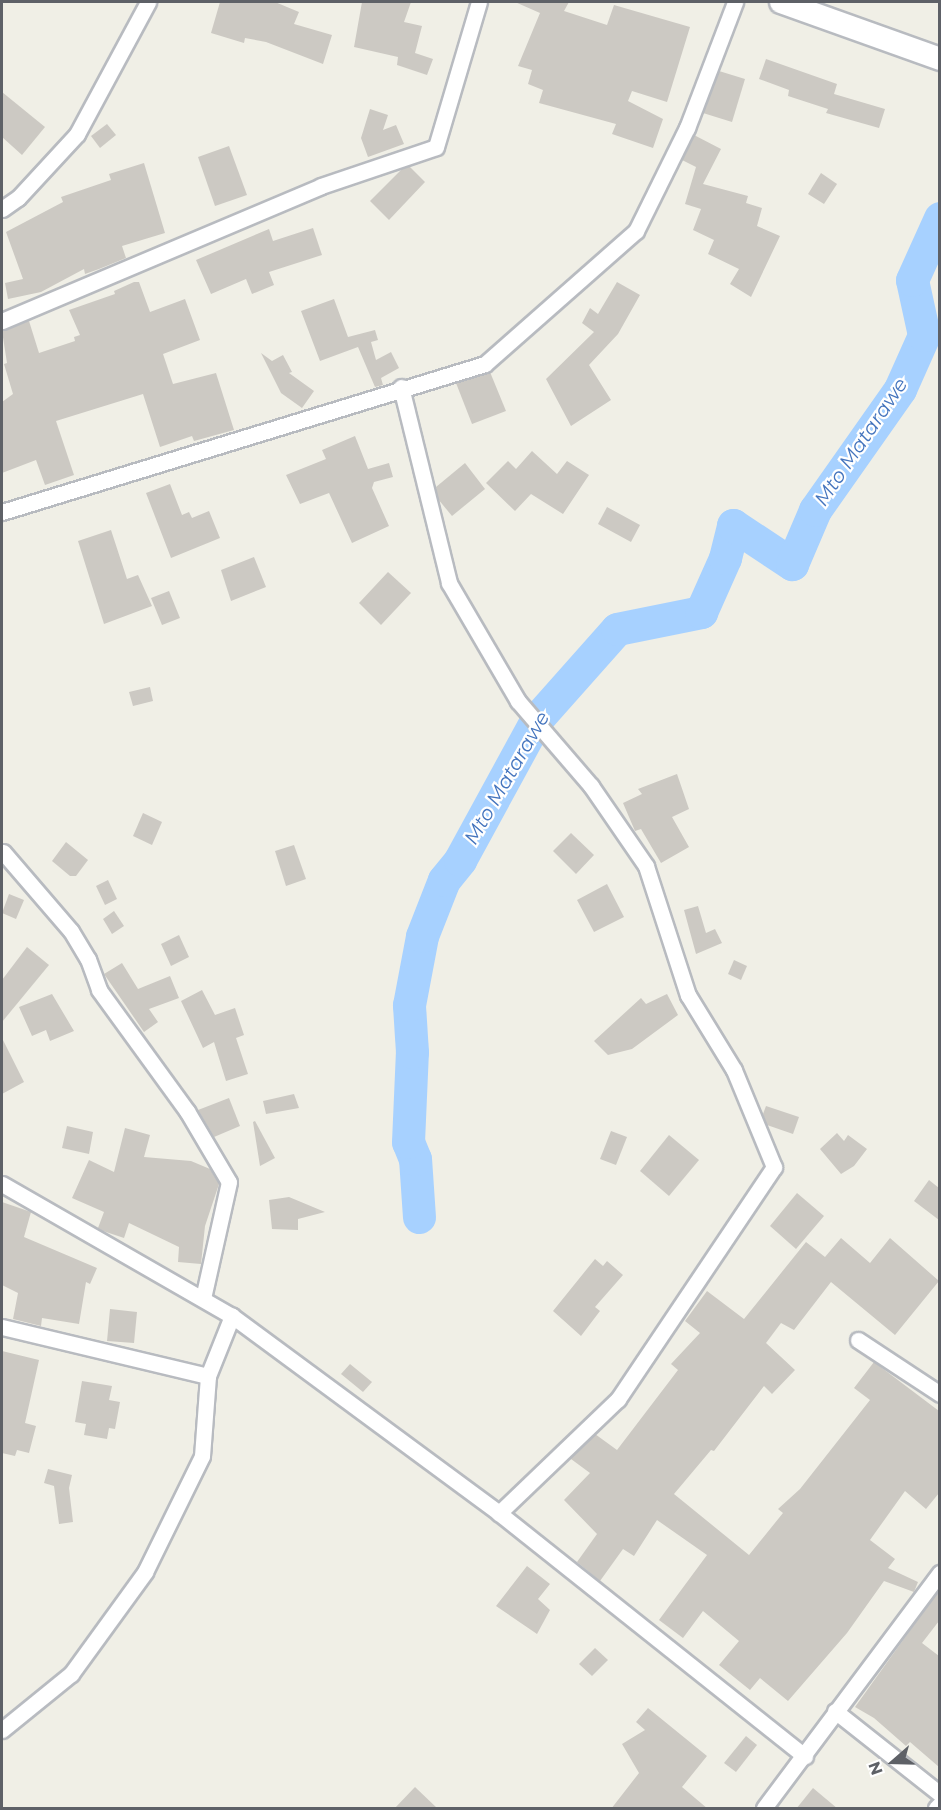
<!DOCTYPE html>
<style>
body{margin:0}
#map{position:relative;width:941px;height:1810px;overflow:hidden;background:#f0efe6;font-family:Montserrat,sans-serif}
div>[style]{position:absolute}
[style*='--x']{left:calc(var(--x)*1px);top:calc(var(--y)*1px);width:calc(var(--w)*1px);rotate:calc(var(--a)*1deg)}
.river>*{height:33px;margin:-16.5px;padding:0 16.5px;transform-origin:16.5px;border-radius:16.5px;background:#a7d1ff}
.building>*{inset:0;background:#ccc9c3}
.roads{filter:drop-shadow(2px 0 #b8bbc0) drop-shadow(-2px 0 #b8bbc0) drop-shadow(0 2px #b8bbc0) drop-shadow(0 -2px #b8bbc0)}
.street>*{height:15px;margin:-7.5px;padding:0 7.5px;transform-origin:7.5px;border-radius:7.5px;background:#fff}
.secondary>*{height:22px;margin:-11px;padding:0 11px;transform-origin:11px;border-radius:11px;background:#fff}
span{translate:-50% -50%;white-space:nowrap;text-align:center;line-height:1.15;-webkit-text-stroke:4.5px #fff;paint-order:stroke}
.water-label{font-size:20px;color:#4474bd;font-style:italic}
.frame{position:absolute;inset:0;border:3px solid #5e6167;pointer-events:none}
.north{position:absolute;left:863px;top:1732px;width:60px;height:60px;-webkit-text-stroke:4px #fff;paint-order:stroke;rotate:250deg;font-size:16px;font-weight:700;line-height:24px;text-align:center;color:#5e6167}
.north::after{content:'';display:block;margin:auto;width:21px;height:27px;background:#5e6167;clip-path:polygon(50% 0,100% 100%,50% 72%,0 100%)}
</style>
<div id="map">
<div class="river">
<div style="--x:419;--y:1217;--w:58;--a:-93.9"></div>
<div style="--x:415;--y:1159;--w:18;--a:-112"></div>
<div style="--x:408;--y:1142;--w:90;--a:-87.5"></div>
<div style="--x:412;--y:1052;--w:47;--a:-93.7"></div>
<div style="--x:409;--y:1005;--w:70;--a:-79.3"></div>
<div style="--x:422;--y:936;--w:60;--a:-68.6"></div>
<div style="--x:444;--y:880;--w:26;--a:-51"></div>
<div style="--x:460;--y:860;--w:161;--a:-61.4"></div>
<div style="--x:537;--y:719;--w:120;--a:-48.4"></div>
<div style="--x:617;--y:629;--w:86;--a:-11.4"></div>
<div style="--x:701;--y:612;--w:59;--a:-66"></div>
<div style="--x:725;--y:558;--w:34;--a:-76"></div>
<div style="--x:733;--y:525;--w:71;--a:33.5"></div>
<div style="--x:792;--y:564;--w:59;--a:-66.9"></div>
<div style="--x:815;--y:510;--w:148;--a:-54.9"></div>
<div style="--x:900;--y:389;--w:59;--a:-66"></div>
<div style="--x:924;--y:335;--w:56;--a:-102.3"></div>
<div style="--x:912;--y:280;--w:68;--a:-65.7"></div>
</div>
<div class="building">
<div style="clip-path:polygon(220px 2px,275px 2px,299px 12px,294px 24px,332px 35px,323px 64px,266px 42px,245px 38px,244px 43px,211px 33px)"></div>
<div style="clip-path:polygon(362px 2px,411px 2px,404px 22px,422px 26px,415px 53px,433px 59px,427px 75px,397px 65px,398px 57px,354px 47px)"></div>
<div style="clip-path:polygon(515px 2px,569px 2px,564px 11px,607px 25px,614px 5px,690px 27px,667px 102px,632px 91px,628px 101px,663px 119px,653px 148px,612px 134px,616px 124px,539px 103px,543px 90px,528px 84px,532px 70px,518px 66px,540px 13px)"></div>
<div style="clip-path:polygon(766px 59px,837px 84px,834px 94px,885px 109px,879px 128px,826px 113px,828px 109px,788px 96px,789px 90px,759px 79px)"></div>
<div style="clip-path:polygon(719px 71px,745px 79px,732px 122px,703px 113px)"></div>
<div style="clip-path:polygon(2px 92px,45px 127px,22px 155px,2px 137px)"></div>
<div style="clip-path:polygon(370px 109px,388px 115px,383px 130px,396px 125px,404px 144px,368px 157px,361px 138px)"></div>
<div style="clip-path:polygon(107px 124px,116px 135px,100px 148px,91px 136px)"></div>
<div style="clip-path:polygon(694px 135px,721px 149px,703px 184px,748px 196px,746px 203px,762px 208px,757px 226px,780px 236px,751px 297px,730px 284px,739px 269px,708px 254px,714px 240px,693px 230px,701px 209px,685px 204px,696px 167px,682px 160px)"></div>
<div style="clip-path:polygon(229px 146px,247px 195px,215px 206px,198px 157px)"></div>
<div style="clip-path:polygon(144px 163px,165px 233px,122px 246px,126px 258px,99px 269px,85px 274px,84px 269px,41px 292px,8px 299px,5px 283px,23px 279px,6px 232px,63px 202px,61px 197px,111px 180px,109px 174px)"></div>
<div style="clip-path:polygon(409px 166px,425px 182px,389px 220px,370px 201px,402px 169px)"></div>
<div style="clip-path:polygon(821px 173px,837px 184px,824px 204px,808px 194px)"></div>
<div style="clip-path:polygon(313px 228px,322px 255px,269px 272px,274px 285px,252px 294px,246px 279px,211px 294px,196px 260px,269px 229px,273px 241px)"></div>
<div style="clip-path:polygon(134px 282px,139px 282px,150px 312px,185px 299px,200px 340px,163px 354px,173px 384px,216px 373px,234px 430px,194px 441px,192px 436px,160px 447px,143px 394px,56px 421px,74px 475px,45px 485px,36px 460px,2px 473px,2px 402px,13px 394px,4px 364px,7px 363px,2px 331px,29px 321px,39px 353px,75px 341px,74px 337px,80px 335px,69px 310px,115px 294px,114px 291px)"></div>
<div style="clip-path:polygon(617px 282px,640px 295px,618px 334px,589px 365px,611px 400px,571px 426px,546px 379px,594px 332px,582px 323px,590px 308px,598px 314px)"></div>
<div style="clip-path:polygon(334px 299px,348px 337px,375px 330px,378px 340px,371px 342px,376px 360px,391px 352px,399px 368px,381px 378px,383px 385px,375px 387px,358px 347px,320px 361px,301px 311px)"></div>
<div style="clip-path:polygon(261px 353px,272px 361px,283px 355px,292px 372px,289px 373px,314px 391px,302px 408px,281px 393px)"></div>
<div style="clip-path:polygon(490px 372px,506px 411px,472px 424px,456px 383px)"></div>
<div style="clip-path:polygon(355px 436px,368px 469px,389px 463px,393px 477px,374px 482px,372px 488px,389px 526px,352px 543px,329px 493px,300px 504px,286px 475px,326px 459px,322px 450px)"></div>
<div style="clip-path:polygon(532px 451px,557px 474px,567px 461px,589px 475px,563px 514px,531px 494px,515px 511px,486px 483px,508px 461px,516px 469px)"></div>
<div style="clip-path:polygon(465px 463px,485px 489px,452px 516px,438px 499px,436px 487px)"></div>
<div style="clip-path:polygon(170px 484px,182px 515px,189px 512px,192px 518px,209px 511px,220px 538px,171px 558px,146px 493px)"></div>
<div style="clip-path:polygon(607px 507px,640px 525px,631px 542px,598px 524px)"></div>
<div style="clip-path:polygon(111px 530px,127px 579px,138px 575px,152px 606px,104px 624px,78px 541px)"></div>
<div style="clip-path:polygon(254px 557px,266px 587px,231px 601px,221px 570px)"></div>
<div style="clip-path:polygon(388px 572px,411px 593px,381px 625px,359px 603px)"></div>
<div style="clip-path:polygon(169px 591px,180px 618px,162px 625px,151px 598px)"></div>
<div style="clip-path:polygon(150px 687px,153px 701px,133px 706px,129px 692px)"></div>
<div style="clip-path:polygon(677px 774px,689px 809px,672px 817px,689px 847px,661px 863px,641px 829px,635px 831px,623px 803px,642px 794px,638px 789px)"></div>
<div style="clip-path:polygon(143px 813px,162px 822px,152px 845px,133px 836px)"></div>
<div style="clip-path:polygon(571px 833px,594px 855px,576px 874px,553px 851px)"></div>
<div style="clip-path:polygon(66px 842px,88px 860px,76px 876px,70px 876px,52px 861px)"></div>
<div style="clip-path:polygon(294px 845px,306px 879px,286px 886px,275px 851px)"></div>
<div style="clip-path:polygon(108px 880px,117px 899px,105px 905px,96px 886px)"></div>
<div style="clip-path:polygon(607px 884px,624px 917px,594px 932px,577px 900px)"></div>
<div style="clip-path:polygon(9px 894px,24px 900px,16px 919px,2px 913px)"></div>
<div style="clip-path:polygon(698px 906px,706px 933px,715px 929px,722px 943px,696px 954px,684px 910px)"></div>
<div style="clip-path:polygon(114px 911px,124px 926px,112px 934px,103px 919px)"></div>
<div style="clip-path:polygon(179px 935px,189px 957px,171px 966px,161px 944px)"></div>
<div style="clip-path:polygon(27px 947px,49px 965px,2px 1022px,2px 980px)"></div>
<div style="clip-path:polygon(734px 960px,747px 966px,741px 980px,728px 974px)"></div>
<div style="clip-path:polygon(122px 963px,138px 989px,170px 976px,179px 998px,149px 1009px,158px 1022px,144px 1032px,104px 974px)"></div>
<div style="clip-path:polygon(202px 990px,215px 1015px,235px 1008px,244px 1035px,236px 1038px,248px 1074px,226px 1081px,214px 1042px,203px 1048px,181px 1001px)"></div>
<div style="clip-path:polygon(52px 994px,74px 1031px,50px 1041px,46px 1030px,32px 1036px,19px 1007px)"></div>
<div style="clip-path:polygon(667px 994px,678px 1015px,632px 1049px,608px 1055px,594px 1041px,641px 998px,646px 1004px)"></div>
<div style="clip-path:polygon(2px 1038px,24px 1082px,2px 1094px)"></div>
<div style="clip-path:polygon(294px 1094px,299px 1108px,266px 1114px,263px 1101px)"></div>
<div style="clip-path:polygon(229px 1098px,240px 1126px,214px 1137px,198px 1110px)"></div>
<div style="clip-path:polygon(766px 1106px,799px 1117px,793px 1134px,767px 1125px,763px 1114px)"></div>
<div style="clip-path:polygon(255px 1121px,275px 1158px,260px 1166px,253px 1122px)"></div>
<div style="clip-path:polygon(67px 1126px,93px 1132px,89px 1154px,62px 1148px)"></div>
<div style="clip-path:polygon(125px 1128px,150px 1135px,144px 1157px,191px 1161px,210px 1169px,219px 1184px,205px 1226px,201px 1264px,178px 1262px,179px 1247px,129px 1223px,124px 1238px,103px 1231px,98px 1228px,104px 1212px,72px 1198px,89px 1160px,114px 1172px)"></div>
<div style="clip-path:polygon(611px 1131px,627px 1137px,616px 1165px,600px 1159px)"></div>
<div style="clip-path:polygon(837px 1133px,844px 1141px,848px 1135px,867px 1149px,854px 1166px,841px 1174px,820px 1149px)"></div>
<div style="clip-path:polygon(669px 1135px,699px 1160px,669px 1196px,640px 1171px)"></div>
<div style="clip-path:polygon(929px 1180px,939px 1188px,939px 1220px,914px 1201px)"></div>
<div style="clip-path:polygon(797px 1193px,824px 1216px,796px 1249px,770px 1226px)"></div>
<div style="clip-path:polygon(289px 1197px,325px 1212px,298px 1219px,298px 1230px,272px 1229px,269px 1200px)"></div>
<div style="clip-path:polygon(2px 1202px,31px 1212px,24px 1237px,97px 1268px,90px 1284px,86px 1282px,79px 1324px,42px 1318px,41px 1326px,13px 1319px,18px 1293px,2px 1285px)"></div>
<div style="clip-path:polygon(841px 1238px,870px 1263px,890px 1238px,939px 1281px,895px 1335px,831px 1282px,794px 1330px,781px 1323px,766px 1343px,795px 1370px,772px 1394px,764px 1386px,714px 1451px,711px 1450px,674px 1494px,749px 1555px,783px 1513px,778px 1509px,800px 1489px,870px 1400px,854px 1388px,874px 1362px,939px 1411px,939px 1493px,926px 1509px,905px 1491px,870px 1540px,895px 1559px,888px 1568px,918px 1582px,914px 1592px,884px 1581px,847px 1633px,788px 1701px,760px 1678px,750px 1690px,719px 1665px,739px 1641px,703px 1611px,683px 1638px,659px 1620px,707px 1555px,657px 1520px,634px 1556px,623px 1549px,600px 1581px,577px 1562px,597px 1534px,564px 1500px,590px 1473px,571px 1459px,572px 1456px,595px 1434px,617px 1450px,678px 1370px,671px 1364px,700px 1333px,685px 1321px,707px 1291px,744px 1319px,806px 1242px,825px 1257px)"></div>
<div style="clip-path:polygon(595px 1259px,603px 1266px,607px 1261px,623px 1275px,595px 1307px,600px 1311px,581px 1336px,553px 1311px)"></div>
<div style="clip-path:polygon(110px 1309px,137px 1312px,134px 1343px,107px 1341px)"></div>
<div style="clip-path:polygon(2px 1351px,39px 1360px,25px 1423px,36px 1426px,29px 1453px,17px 1450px,15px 1456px,2px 1453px)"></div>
<div style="clip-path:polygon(350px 1364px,372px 1382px,363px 1392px,341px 1374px)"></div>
<div style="clip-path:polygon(82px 1381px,112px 1386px,109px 1400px,120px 1402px,115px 1429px,109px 1428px,107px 1439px,84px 1435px,86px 1424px,75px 1422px)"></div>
<div style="clip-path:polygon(48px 1469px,72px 1475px,69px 1488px,73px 1522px,59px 1524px,54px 1486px,44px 1483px)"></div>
<div style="clip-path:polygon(527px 1566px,550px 1584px,538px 1599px,550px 1610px,537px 1634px,496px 1606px)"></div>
<div style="clip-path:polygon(939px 1590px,939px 1621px,922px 1643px,939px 1656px,939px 1767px,910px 1742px,906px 1746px,874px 1718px,855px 1707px)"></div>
<div style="clip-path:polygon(595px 1648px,608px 1660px,592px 1676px,579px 1664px)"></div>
<div style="clip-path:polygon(648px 1708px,707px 1756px,682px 1787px,708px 1809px,611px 1809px,639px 1773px,622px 1744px,645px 1730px,636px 1722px)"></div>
<div style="clip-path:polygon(746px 1736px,757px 1745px,736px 1772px,724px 1763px)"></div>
<div style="clip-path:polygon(415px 1787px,438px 1809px,394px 1809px)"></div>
<div style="clip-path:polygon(813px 1788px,838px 1809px,796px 1809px)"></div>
</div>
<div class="roads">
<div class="street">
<div style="--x:2;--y:209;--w:19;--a:-35"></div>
<div style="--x:18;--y:198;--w:87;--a:-47.3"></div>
<div style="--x:77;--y:134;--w:150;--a:-61.7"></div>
<div style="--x:2;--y:321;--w:346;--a:-22.9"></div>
<div style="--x:321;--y:186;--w:121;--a:-18.7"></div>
<div style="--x:436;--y:147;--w:151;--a:-73.5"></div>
<div style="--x:401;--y:387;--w:202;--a:76.2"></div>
<div style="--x:449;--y:583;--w:137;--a:59.7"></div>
<div style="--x:518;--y:701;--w:112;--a:49.3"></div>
<div style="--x:591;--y:786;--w:97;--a:55.5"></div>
<div style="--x:646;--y:866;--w:136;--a:72"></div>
<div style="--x:688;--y:995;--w:88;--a:58.5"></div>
<div style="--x:734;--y:1070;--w:105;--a:67.6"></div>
<div style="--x:774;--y:1167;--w:280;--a:123.9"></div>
<div style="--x:618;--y:1399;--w:165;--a:136.2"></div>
<div style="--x:2;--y:512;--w:505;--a:-17.04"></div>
<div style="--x:485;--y:364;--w:201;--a:-41.4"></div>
<div style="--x:636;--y:231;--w:115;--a:-63.7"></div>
<div style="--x:687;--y:128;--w:135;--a:-69.1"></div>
<div style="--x:3;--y:852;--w:104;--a:49.3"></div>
<div style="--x:71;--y:931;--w:33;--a:59"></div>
<div style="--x:88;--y:959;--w:33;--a:70"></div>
<div style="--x:99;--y:990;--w:150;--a:54"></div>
<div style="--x:187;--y:1111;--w:82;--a:59.4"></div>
<div style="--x:229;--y:1182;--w:119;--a:102.6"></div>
<div style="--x:2;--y:1184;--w:265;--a:29.9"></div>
<div style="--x:232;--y:1316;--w:332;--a:36.4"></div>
<div style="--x:499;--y:1513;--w:391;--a:38.5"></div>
<div style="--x:2;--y:1327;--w:212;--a:13.4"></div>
<div style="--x:858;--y:1340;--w:98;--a:33.4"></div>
<div style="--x:835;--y:1711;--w:134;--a:38.3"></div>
<div style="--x:2;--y:1730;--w:89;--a:-39.1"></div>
<div style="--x:71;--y:1674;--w:126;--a:-54"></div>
<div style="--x:145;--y:1572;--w:129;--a:-63.8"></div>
<div style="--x:202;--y:1456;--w:80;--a:-85.7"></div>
<div style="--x:208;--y:1376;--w:65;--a:-68.2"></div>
<div style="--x:764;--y:1808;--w:294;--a:-53.2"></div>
<div style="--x:936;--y:1808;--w:6;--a:-45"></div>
</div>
<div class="secondary">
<div style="--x:781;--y:2;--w:169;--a:19.7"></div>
</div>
</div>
<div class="water-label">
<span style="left:861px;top:442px;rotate:-56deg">Mto Matarawe</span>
<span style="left:507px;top:778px;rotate:-60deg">Mto Matarawe</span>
</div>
<div class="frame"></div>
<div class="north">N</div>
</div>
